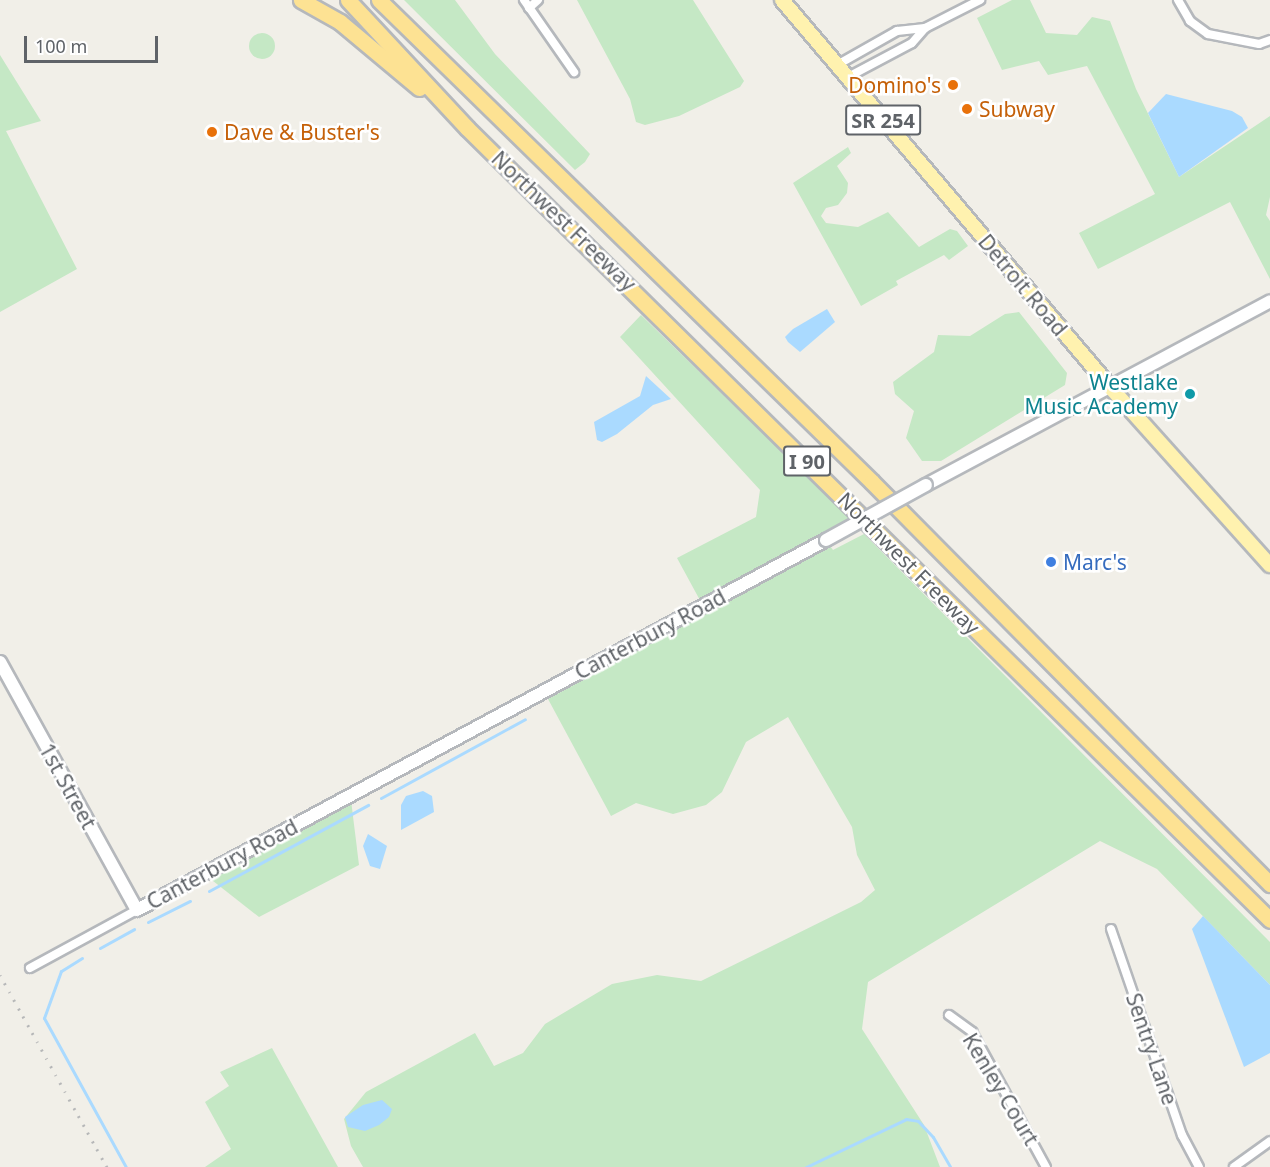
<!DOCTYPE html>
<style>
body{margin:0}
#map{position:relative;width:1270px;height:1167px;overflow:hidden;background:#f1efe8;font-family:"Noto Sans",sans-serif}
div>[style]{position:absolute}
[style*='--x']{left:calc(var(--x)*1px);top:calc(var(--y)*1px);width:calc(var(--w)*1px);rotate:calc(var(--a)*1deg)}
.green>*{inset:0;background:#c5e8c5}
.round{border-radius:50%}
.water>*{inset:0;background:#aadaff}
.stream>*{height:3px;margin:-1.5px;padding:0 1.5px;transform-origin:1.5px;border-radius:1.5px;background:#aadaff}
.roads{filter:drop-shadow(2px 0 #b5b8bc) drop-shadow(-2px 0 #b5b8bc) drop-shadow(0 2px #b5b8bc) drop-shadow(0 -2px #b5b8bc)}
.street>*{height:8px;margin:-4px;padding:0 4px;transform-origin:4px;border-radius:4px;background:#fff}
.secondary>*{height:12px;margin:-6px;padding:0 6px;transform-origin:6px;border-radius:6px;background:#fff}
.primary>*{height:14px;margin:-7px;padding:0 7px;transform-origin:7px;border-radius:7px;background:#fff2af}
.highway>*{height:15px;margin:-7.5px;padding:0 7.5px;transform-origin:7.5px;border-radius:7.5px;background:#fde293}
.rail>*{height:3px;margin-top:-1.5px;transform-origin:0;background:repeating-linear-gradient(90deg,#b6b7b8 0 1.5px,transparent 0 9.5px)}
.bridges{filter:drop-shadow(2px 0 #b6babf) drop-shadow(-2px 0 #b6babf) drop-shadow(0 2px #b6babf) drop-shadow(0 -2px #b6babf)}
.secondary-bridge>*{height:12px;margin:-6px;padding:0 6px;transform-origin:6px;border-radius:6px;background:#fff}
.dots>*{width:16px;height:16px;translate:-50% -50%;box-sizing:border-box;border:3px solid #fff;border-radius:50%}
span{translate:-50% -50%;white-space:nowrap;text-align:center;line-height:1.15;-webkit-text-stroke:5px #fff;paint-order:stroke}
.shield-label span{padding:2px 4px;background:#fff;border:2px solid;border-radius:4px;-webkit-text-stroke-width:0}
.shield-label{font-size:20px;color:#5f6368;font-weight:700}
.food-label{font-size:21px;color:#c56008}
.right{translate:-100% -50%;text-align:right}
.left{translate:0 -50%;text-align:left}
.street-label{font-size:21px;color:#5f6368}
.culture-label{font-size:21px;color:#0d838f}
.shop-label{font-size:21px;color:#366cbe}
.scale{position:absolute;left:24px;top:36px;width:134px;height:27px;box-sizing:border-box;border:3px solid #5f6368;border-top:0;padding-left:8px;font-size:18px;line-height:21px;white-space:nowrap;color:#5f6368;-webkit-text-stroke:4px #fff;paint-order:stroke}
</style>
<div id="map">
<div class="green">
<div style="clip-path:polygon(404px 0,455px 0,495px 54px,590px 154px,585px 162px,575px 170px)"></div>
<div style="clip-path:polygon(577px 0,693px 0,744px 81px,740px 87px,679px 116px,645px 125px,636px 122px,630px 99px)"></div>
<div style="clip-path:polygon(1012px 0,1030px 0,1046px 33px,1077px 35px,1092px 17px,1110px 21px,1136px 89px,1179px 177px,1270px 116px,1270px 197px,1266px 215px,1270px 221px,1270px 279px,1230px 202px,1098px 269px,1079px 233px,1155px 194px,1087px 66px,1048px 75px,1039px 61px,1002px 70px,977px 18px)"></div>
<div class="round" style="left:249px;top:33px;width:26px;height:26px"></div>
<div style="clip-path:polygon(0 55px,41px 121px,6px 131px,77px 269px,0 312px)"></div>
<div style="clip-path:polygon(848px 147px,851px 153px,837px 166px,848px 183px,847px 193px,838px 205px,826px 208px,821px 216px,826px 223px,858px 227px,888px 212px,919px 247px,950px 229px,957px 231px,968px 246px,949px 260px,944px 255px,896px 281px,898px 285px,861px 306px,793px 183px)"></div>
<div style="clip-path:polygon(1019px 312px,1067px 373px,1065px 385px,941px 461px,922px 461px,906px 438px,914px 411px,895px 394px,893px 382px,934px 352px,938px 335px,970px 336px,1005px 314px)"></div>
<div style="clip-path:polygon(641px 315px,853px 521px,702px 604px,677px 558px,756px 517px,760px 490px,620px 337px)"></div>
<div style="clip-path:polygon(864px 534px,1270px 942px,1270px 985px,1157px 869px,1100px 841px,868px 982px,862px 1029px,924px 1125px,940px 1167px,363px 1167px,351px 1146px,344px 1119px,366px 1092px,475px 1033px,494px 1066px,523px 1053px,545px 1024px,612px 984px,657px 975px,701px 981px,861px 902px,875px 890px,857px 855px,852px 827px,788px 717px,746px 742px,722px 792px,706px 805px,673px 814px,636px 803px,611px 816px,548px 699px,830px 546px,833px 550px)"></div>
<div style="clip-path:polygon(351px 800px,359px 865px,259px 917px,208px 877px)"></div>
<div style="clip-path:polygon(272px 1048px,338px 1167px,205px 1167px,231px 1149px,205px 1102px,229px 1086px,220px 1072px)"></div>
</div>
<div class="water">
<div style="clip-path:polygon(1166px 94px,1232px 111px,1242px 117px,1248px 128px,1179px 177px,1148px 113px)"></div>
<div style="clip-path:polygon(827px 309px,835px 322px,800px 352px,788px 342px,785px 337px,793px 329px)"></div>
<div style="clip-path:polygon(646px 376px,671px 399px,653px 405px,617px 434px,602px 442px,597px 440px,594px 422px,640px 396px)"></div>
<div style="clip-path:polygon(423px 791px,432px 796px,434px 812px,401px 830px,401px 805px,406px 796px)"></div>
<div style="clip-path:polygon(368px 834px,387px 846px,380px 869px,370px 866px,363px 846px)"></div>
<div style="clip-path:polygon(1203px 916px,1270px 985px,1270px 1053px,1244px 1067px,1192px 929px)"></div>
<div style="clip-path:polygon(382px 1100px,392px 1109px,389px 1117px,379px 1125px,365px 1131px,348px 1127px,345px 1117px,363px 1105px)"></div>
</div>
<div class="stream">
<div style="--x:381;--y:798;--w:164;--a:-28.7"></div>
<div style="--x:209;--y:891;--w:181;--a:-28.4"></div>
<div style="--x:148;--y:922;--w:47;--a:-26.6"></div>
<div style="--x:100;--y:948;--w:39;--a:-29"></div>
<div style="--x:82;--y:958;--w:25;--a:148"></div>
<div style="--x:61;--y:971;--w:50;--a:109.9"></div>
<div style="--x:44;--y:1018;--w:170;--a:61.2"></div>
<div style="--x:806;--y:1167;--w:111;--a:-25.6"></div>
<div style="--x:906;--y:1119;--w:12;--a:9"></div>
<div style="--x:918;--y:1121;--w:22;--a:47"></div>
<div style="--x:933;--y:1137;--w:34;--a:60"></div>
</div>
<div class="roads">
<div class="street">
<div style="--x:524;--y:0;--w:88;--a:55.2"></div>
<div style="--x:1178;--y:0;--w:24;--a:60"></div>
<div style="--x:1190;--y:21;--w:22;--a:36"></div>
<div style="--x:1208;--y:34;--w:52;--a:11.1"></div>
<div style="--x:1259;--y:44;--w:12;--a:-20"></div>
<div style="--x:529;--y:8;--w:12;--a:-42"></div>
<div style="--x:837;--y:65;--w:69;--a:-29.5"></div>
<div style="--x:897;--y:31;--w:28;--a:-6"></div>
<div style="--x:848;--y:77;--w:72;--a:-28"></div>
<div style="--x:912;--y:43;--w:20;--a:-49"></div>
<div style="--x:925;--y:28;--w:62;--a:-27"></div>
<div style="--x:1111;--y:929;--w:218;--a:71"></div>
<div style="--x:1182;--y:1135;--w:36;--a:62"></div>
<div style="--x:30;--y:968;--w:122;--a:-28.5"></div>
<div style="--x:949;--y:1015;--w:29;--a:36"></div>
<div style="--x:972;--y:1032;--w:154;--a:61.3"></div>
<div style="--x:1234;--y:1167;--w:44;--a:-35.8"></div>
</div>
<div class="secondary">
<div style="--x:926;--y:485;--w:390;--a:-28.1"></div>
<div style="--x:0;--y:662;--w:283;--a:61.1"></div>
<div style="--x:137;--y:910;--w:782;--a:-28.24"></div>
</div>
<div class="primary">
<div style="--x:782;--y:0;--w:509;--a:49.7"></div>
<div style="--x:1111;--y:388;--w:238;--a:48.1"></div>
</div>
<div class="highway">
<div style="--x:301;--y:0;--w:45;--a:29.4"></div>
<div style="--x:340;--y:22;--w:103;--a:39.9"></div>
<div style="--x:348;--y:0;--w:175;--a:47.1"></div>
<div style="--x:467;--y:128;--w:1128;--a:44.6"></div>
<div style="--x:379;--y:0;--w:689;--a:44.35"></div>
<div style="--x:872;--y:482;--w:566;--a:45.29"></div>
</div>
</div>
<div class="rail">
<div style="--x:0;--y:975;--w:220;--a:60.9"></div>
</div>
<div class="bridges">
<div class="secondary-bridge">
<div style="--x:826;--y:540;--w:114;--a:-28.8"></div>
</div>
</div>
<div class="dots">
<div style="left:953px;top:85px;background:#e8710a"></div>
<div style="left:967px;top:109px;background:#e8710a"></div>
<div style="left:212px;top:132px;background:#e8710a"></div>
<div style="left:1190px;top:394px;background:#0f9aa8"></div>
<div style="left:1051px;top:562px;background:#3f7fe0"></div>
</div>
<div class="shield-label">
<span style="left:883px;top:120px">SR 254</span>
<span style="left:807px;top:461px">I 90</span>
</div>
<div class="food-label">
<span class="right" style="left:941px;top:85px">Domino's</span>
<span class="left" style="left:979px;top:109px">Subway</span>
<span class="left" style="left:224px;top:132px">Dave &amp; Buster's</span>
</div>
<div class="street-label">
<span style="left:564px;top:221px;rotate:44deg">Northwest Freeway</span>
<span style="left:1023px;top:285px;rotate:50deg">Detroit Road</span>
<span style="left:909px;top:563px;rotate:45deg">Northwest Freeway</span>
<span style="left:650px;top:634px;rotate:-28deg">Canterbury Road</span>
<span style="left:68px;top:786px;rotate:61deg">1st Street</span>
<span style="left:222px;top:864px;rotate:-28deg">Canterbury Road</span>
<span style="left:1152px;top:1049px;rotate:71deg">Sentry Lane</span>
<span style="left:1001px;top:1089px;rotate:59deg">Kenley Court</span>
</div>
<div class="culture-label">
<span class="right" style="left:1178px;top:394px">Westlake<br>Music Academy</span>
</div>
<div class="shop-label">
<span class="left" style="left:1063px;top:562px">Marc's</span>
</div>
<div class="scale">100 m</div>
</div>
